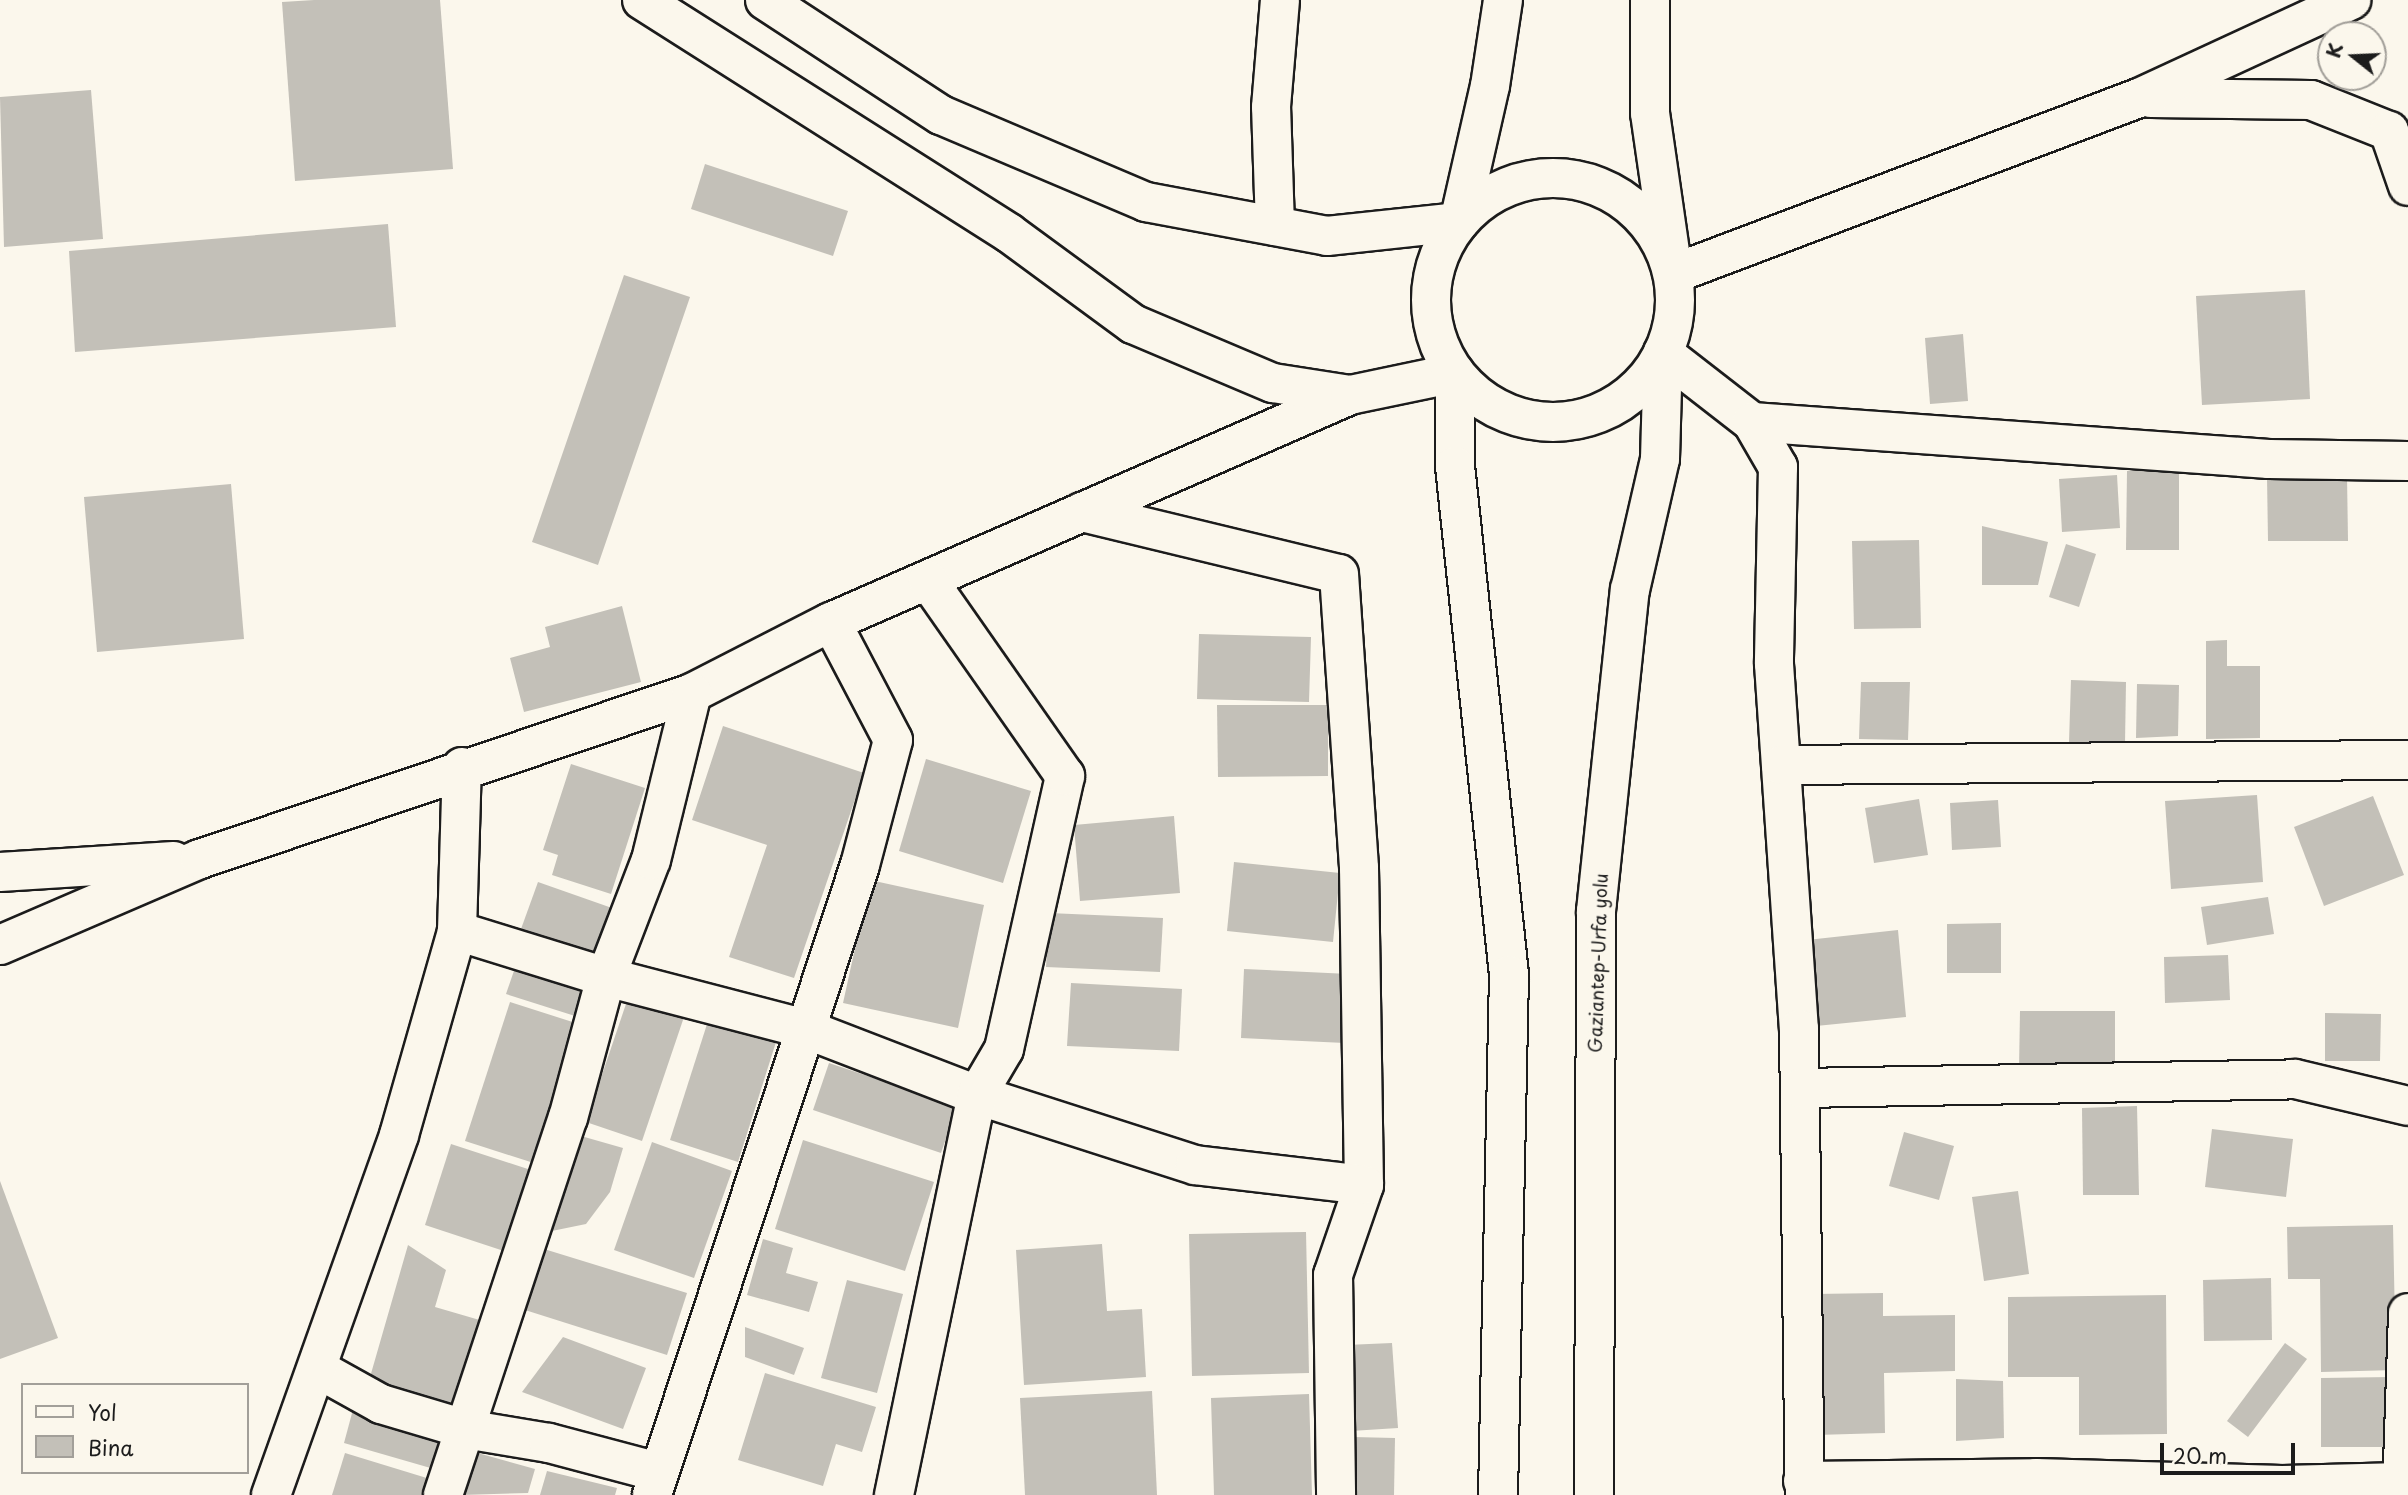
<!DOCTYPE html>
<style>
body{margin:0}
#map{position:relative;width:2408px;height:1495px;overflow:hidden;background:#fbf7ec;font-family:"Playpen Sans",sans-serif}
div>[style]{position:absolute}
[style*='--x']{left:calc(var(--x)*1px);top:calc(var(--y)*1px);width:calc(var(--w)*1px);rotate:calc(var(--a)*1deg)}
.building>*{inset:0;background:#c3c0b8}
.roads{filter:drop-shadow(2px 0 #1c1c1c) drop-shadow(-2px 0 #1c1c1c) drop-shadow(0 2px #1c1c1c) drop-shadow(0 -2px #1c1c1c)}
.minor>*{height:38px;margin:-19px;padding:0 19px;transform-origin:19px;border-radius:19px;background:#fbf7ec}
.major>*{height:38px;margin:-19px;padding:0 19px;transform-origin:19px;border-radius:19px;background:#fbf7ec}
.highway>*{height:38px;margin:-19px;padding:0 19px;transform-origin:19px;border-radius:19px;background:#fbf7ec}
.highway>.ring{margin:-19px;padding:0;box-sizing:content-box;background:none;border:38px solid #fbf7ec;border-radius:50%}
span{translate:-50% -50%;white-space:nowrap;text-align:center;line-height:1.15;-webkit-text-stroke:7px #fbf7ec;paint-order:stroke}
.street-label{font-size:18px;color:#1c1c1c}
.legend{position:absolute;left:21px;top:1383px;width:228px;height:91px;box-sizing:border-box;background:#fbf7ec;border:2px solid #a29f99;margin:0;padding:9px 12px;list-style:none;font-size:21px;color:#1c1c1c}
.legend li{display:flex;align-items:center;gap:14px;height:35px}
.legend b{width:35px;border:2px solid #a29f99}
.north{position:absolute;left:2317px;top:21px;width:70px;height:70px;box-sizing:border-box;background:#fbf7ec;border:2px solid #a29f99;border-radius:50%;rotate:288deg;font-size:19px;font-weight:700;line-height:28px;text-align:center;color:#1c1c1c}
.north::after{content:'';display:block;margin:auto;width:24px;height:32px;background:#1c1c1c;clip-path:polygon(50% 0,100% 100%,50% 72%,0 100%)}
.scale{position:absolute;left:2160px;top:1443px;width:135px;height:32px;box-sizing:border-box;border:4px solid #1c1c1c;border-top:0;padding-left:9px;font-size:21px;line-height:24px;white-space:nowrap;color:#1c1c1c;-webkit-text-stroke:5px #fbf7ec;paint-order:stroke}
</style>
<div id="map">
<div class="building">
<div style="clip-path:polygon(314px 0,440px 0,453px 169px,295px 181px,282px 2px)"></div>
<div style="clip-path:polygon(91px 90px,103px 239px,4px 247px,0 97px)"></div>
<div style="clip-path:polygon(705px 164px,848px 211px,833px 256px,691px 209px)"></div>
<div style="clip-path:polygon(388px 224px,396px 327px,75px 352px,69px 251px)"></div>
<div style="clip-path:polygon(624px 275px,690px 297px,598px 565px,532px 542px)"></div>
<div style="clip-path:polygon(2305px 290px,2310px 399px,2202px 405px,2196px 296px)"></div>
<div style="clip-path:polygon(1963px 334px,1968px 401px,1930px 404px,1925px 338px)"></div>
<div style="clip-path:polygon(2127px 471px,2179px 471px,2179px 550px,2126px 550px)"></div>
<div style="clip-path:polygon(2117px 475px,2120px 528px,2062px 532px,2059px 479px)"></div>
<div style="clip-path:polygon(2267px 477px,2347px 477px,2348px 541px,2268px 541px)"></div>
<div style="clip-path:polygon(231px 484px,244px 639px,97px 652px,84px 497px)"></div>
<div style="clip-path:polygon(1982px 526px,2048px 542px,2038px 585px,1982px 585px)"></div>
<div style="clip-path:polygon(1919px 540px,1921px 628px,1854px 629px,1852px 541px)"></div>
<div style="clip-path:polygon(2066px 544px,2096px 554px,2079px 607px,2049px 597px)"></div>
<div style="clip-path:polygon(622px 606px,641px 682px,524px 712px,510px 658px,550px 647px,545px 627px)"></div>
<div style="clip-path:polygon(1199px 634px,1311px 637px,1309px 702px,1197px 699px)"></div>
<div style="clip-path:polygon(2227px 640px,2227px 666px,2260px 666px,2260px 738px,2206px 739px,2206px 641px)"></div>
<div style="clip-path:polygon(2071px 680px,2126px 682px,2125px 743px,2069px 742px)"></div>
<div style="clip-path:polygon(1861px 682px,1910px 682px,1908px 740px,1859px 739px)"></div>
<div style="clip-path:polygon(2137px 684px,2179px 685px,2178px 736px,2136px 738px)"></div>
<div style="clip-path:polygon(1217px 705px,1328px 705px,1328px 776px,1218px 777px)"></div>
<div style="clip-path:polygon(723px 726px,864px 773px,794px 978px,729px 957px,767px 845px,692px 820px)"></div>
<div style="clip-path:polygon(926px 759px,1031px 791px,1003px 883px,899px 851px)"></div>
<div style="clip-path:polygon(571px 764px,645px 788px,611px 894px,552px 875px,558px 855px,543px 850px)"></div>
<div style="clip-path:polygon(2257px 795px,2263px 882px,2171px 889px,2165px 801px)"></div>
<div style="clip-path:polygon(2373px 796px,2404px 875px,2324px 906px,2294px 827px)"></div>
<div style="clip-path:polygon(1919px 799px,1928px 855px,1874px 863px,1865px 808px)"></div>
<div style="clip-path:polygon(1998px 800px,2001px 847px,1952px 850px,1950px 803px)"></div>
<div style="clip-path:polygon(1174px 816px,1180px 893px,1080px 901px,1074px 825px)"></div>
<div style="clip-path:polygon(1234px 862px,1340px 873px,1333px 942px,1227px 931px)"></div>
<div style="clip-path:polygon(870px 880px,984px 905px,958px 1028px,843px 1003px)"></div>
<div style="clip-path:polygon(538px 882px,612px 908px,595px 955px,521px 929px)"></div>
<div style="clip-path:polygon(2268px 897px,2274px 934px,2207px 945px,2201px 907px)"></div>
<div style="clip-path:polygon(1049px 913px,1163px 918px,1160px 972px,1046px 967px)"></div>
<div style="clip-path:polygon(2001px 923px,2001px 973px,1947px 973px,1947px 924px)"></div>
<div style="clip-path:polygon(1898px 930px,1906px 1017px,1816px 1026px,1807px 940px)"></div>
<div style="clip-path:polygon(2228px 955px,2230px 1000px,2165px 1003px,2164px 957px)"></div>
<div style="clip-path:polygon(517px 962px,585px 984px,575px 1016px,506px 994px)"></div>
<div style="clip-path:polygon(1244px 969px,1349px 974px,1345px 1043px,1241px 1038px)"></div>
<div style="clip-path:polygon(1071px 983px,1182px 989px,1179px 1051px,1067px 1046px)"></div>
<div style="clip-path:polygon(628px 998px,684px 1017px,642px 1141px,586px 1122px)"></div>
<div style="clip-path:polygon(510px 1002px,585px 1026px,540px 1165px,465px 1141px)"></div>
<div style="clip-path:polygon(2020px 1011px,2115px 1011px,2115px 1070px,2019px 1070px)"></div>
<div style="clip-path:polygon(2325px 1013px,2381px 1014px,2380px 1061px,2325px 1061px)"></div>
<div style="clip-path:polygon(708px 1021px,776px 1042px,738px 1162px,670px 1140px)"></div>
<div style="clip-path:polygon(829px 1063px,957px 1106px,941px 1153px,813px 1110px)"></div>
<div style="clip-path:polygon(2137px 1106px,2139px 1195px,2083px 1195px,2082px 1108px)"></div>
<div style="clip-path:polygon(2212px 1129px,2293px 1139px,2286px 1197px,2205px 1187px)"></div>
<div style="clip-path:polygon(1904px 1132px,1954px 1146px,1939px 1200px,1889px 1186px)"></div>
<div style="clip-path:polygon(574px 1134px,623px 1148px,610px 1192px,586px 1224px,547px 1232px)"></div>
<div style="clip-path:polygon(803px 1140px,934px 1182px,905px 1271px,775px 1229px)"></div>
<div style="clip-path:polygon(652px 1142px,732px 1171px,694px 1278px,614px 1250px)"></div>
<div style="clip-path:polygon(451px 1144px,537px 1172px,510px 1253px,425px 1225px)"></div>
<div style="clip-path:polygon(0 1181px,58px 1338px,0 1359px)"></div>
<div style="clip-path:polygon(2018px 1191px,2029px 1274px,1984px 1281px,1972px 1197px)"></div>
<div style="clip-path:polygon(2393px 1225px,2396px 1370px,2321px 1372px,2320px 1279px,2288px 1279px,2287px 1227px)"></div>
<div style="clip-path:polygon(1306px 1232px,1309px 1373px,1192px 1376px,1189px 1234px)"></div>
<div style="clip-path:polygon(763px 1239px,793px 1248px,786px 1273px,818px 1282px,809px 1312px,747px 1295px)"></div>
<div style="clip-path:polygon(1102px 1244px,1107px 1311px,1142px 1309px,1146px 1377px,1024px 1385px,1016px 1250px)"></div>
<div style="clip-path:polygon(408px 1245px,446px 1270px,435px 1307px,483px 1321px,455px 1416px,366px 1391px)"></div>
<div style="clip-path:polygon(544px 1249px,687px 1293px,667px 1355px,525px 1310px)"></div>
<div style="clip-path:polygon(2271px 1278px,2272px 1340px,2204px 1341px,2203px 1280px)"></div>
<div style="clip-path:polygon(847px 1280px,903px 1294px,877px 1393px,821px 1378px)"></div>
<div style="clip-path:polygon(1883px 1293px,1883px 1316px,1955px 1315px,1955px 1371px,1884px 1373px,1885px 1433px,1816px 1435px,1814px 1294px)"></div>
<div style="clip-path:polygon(2166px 1295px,2167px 1434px,2079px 1435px,2079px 1377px,2008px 1377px,2008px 1297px)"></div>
<div style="clip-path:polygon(745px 1327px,804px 1348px,794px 1375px,745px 1357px)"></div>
<div style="clip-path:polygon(563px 1337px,646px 1368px,623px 1429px,522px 1392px)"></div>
<div style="clip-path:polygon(1392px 1343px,1398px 1428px,1351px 1431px,1346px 1345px)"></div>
<div style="clip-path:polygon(2285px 1343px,2307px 1359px,2248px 1437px,2227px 1421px)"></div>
<div style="clip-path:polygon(765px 1373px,876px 1407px,862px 1452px,836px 1444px,823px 1486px,738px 1460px)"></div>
<div style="clip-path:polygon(2392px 1377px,2392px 1447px,2321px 1447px,2321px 1378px)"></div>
<div style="clip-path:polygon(1956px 1379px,2003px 1381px,2004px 1438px,1956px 1441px)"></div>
<div style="clip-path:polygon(1152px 1391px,1157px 1495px,1025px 1495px,1020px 1398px)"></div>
<div style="clip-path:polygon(1309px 1394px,1312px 1495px,1214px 1495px,1211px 1398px)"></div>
<div style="clip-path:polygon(355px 1402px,448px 1432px,434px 1469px,344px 1443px)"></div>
<div style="clip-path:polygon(1353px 1437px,1395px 1438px,1394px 1495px,1353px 1495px)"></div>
<div style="clip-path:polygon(474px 1452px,535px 1469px,528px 1493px,461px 1495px)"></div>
<div style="clip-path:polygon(345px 1453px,430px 1479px,424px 1495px,332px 1495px)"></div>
<div style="clip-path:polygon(547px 1471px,617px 1488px,615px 1495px,540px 1495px)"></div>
</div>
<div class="roads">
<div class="minor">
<div style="--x:2151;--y:98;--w:160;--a:0.7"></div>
<div style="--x:2311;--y:100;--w:84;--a:21.7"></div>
<div style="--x:2389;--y:131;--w:58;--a:70.9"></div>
<div style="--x:1275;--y:226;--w:119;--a:-91.9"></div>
<div style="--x:1271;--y:107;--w:107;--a:-85.2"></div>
<div style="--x:1673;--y:274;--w:498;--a:-20.7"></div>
<div style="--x:2139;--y:98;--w:234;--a:-24.8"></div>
<div style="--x:1663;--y:353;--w:113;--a:37.8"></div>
<div style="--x:1752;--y:422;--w:518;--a:4.09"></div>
<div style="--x:2269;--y:459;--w:139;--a:0.8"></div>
<div style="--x:1752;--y:422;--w:52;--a:60"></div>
<div style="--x:1778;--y:467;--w:197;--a:91.2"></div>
<div style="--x:1774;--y:664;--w:366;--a:86.1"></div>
<div style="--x:1799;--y:1029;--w:466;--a:89.3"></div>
<div style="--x:1082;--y:512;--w:264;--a:13.6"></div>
<div style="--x:1339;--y:574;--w:295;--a:86.1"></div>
<div style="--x:1359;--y:868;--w:317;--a:89.1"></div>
<div style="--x:1364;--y:1185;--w:95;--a:109"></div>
<div style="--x:1333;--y:1275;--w:220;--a:89.2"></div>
<div style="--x:1781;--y:765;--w:627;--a:-0.46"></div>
<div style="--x:0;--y:872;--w:174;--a:-3.6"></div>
<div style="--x:457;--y:931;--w:156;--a:17.2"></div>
<div style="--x:606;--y:977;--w:207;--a:14.6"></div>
<div style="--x:806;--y:1029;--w:183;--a:21.1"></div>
<div style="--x:977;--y:1095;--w:229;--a:17.8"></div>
<div style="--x:1195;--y:1165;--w:170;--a:6.7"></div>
<div style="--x:0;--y:945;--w:218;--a:-23.3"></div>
<div style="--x:200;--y:859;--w:519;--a:-18.64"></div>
<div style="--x:692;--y:693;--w:156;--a:-27.1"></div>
<div style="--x:831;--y:622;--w:566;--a:-23.62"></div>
<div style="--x:1800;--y:1088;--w:495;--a:-1"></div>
<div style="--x:2295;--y:1079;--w:116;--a:13.4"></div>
<div style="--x:318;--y:1369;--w:72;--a:29.1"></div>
<div style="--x:381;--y:1404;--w:88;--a:16.6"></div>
<div style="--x:465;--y:1429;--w:85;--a:9.5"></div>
<div style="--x:549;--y:1443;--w:113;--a:14.9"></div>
<div style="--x:1803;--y:1481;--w:233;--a:-0.7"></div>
<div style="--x:2036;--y:1478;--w:246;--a:1.6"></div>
<div style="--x:2282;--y:1485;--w:120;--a:-1.4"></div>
<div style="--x:271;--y:1495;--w:382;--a:-70.4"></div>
<div style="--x:399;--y:1135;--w:212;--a:-74.1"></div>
<div style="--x:457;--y:931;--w:164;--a:-88.3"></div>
<div style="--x:443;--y:1495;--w:397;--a:-71.7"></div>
<div style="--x:568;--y:1118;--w:146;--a:-74.9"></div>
<div style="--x:606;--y:977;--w:125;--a:-69"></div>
<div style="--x:651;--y:860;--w:172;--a:-76.2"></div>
<div style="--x:652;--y:1495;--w:663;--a:-71.73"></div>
<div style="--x:860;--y:865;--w:129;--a:-75.2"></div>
<div style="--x:893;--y:740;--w:133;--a:-117.7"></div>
<div style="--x:894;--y:1495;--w:409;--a:-78.3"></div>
<div style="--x:977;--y:1095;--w:53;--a:-59.6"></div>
<div style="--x:1004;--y:1049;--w:280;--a:-77.4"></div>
<div style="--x:1065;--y:776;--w:239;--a:-125"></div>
<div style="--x:2402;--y:1495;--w:182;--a:-88.1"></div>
</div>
<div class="major">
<div style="--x:642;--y:0;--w:435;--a:32.4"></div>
<div style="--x:1009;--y:233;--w:154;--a:36.3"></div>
<div style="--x:1133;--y:324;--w:152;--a:22.9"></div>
<div style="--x:1273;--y:383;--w:78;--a:8.9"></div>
<div style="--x:1350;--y:395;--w:107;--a:-11.8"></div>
<div style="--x:765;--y:0;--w:210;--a:33.2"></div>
<div style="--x:941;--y:115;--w:223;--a:23"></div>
<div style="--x:1146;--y:202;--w:184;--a:10.6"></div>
<div style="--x:1327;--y:236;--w:133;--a:-6.1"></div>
</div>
<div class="highway">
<div style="--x:1650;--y:0;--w:113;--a:90"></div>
<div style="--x:1650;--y:113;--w:139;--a:81.8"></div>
<div class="ring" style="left:1431px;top:178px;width:206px;height:206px"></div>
<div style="--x:1459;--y:222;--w:139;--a:-77.2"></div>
<div style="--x:1490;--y:86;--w:87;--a:-81.4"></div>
<div style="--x:1455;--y:373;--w:93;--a:90"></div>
<div style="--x:1455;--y:466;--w:512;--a:83.94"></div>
<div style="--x:1509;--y:975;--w:520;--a:91.21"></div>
<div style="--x:1594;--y:1495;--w:584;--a:-89.8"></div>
<div style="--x:1596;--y:911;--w:323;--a:-84"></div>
<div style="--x:1630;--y:590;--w:134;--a:-77.1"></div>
<div style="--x:1660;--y:459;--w:106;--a:-88.4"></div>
</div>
</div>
<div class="street-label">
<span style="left:1598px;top:963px;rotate:-88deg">Gaziantep-Urfa yolu</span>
</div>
<ul class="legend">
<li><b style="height:9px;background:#fbf7ec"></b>Yol</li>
<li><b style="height:19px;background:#c3c0b8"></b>Bina</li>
</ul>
<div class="north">K</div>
<div class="scale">20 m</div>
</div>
